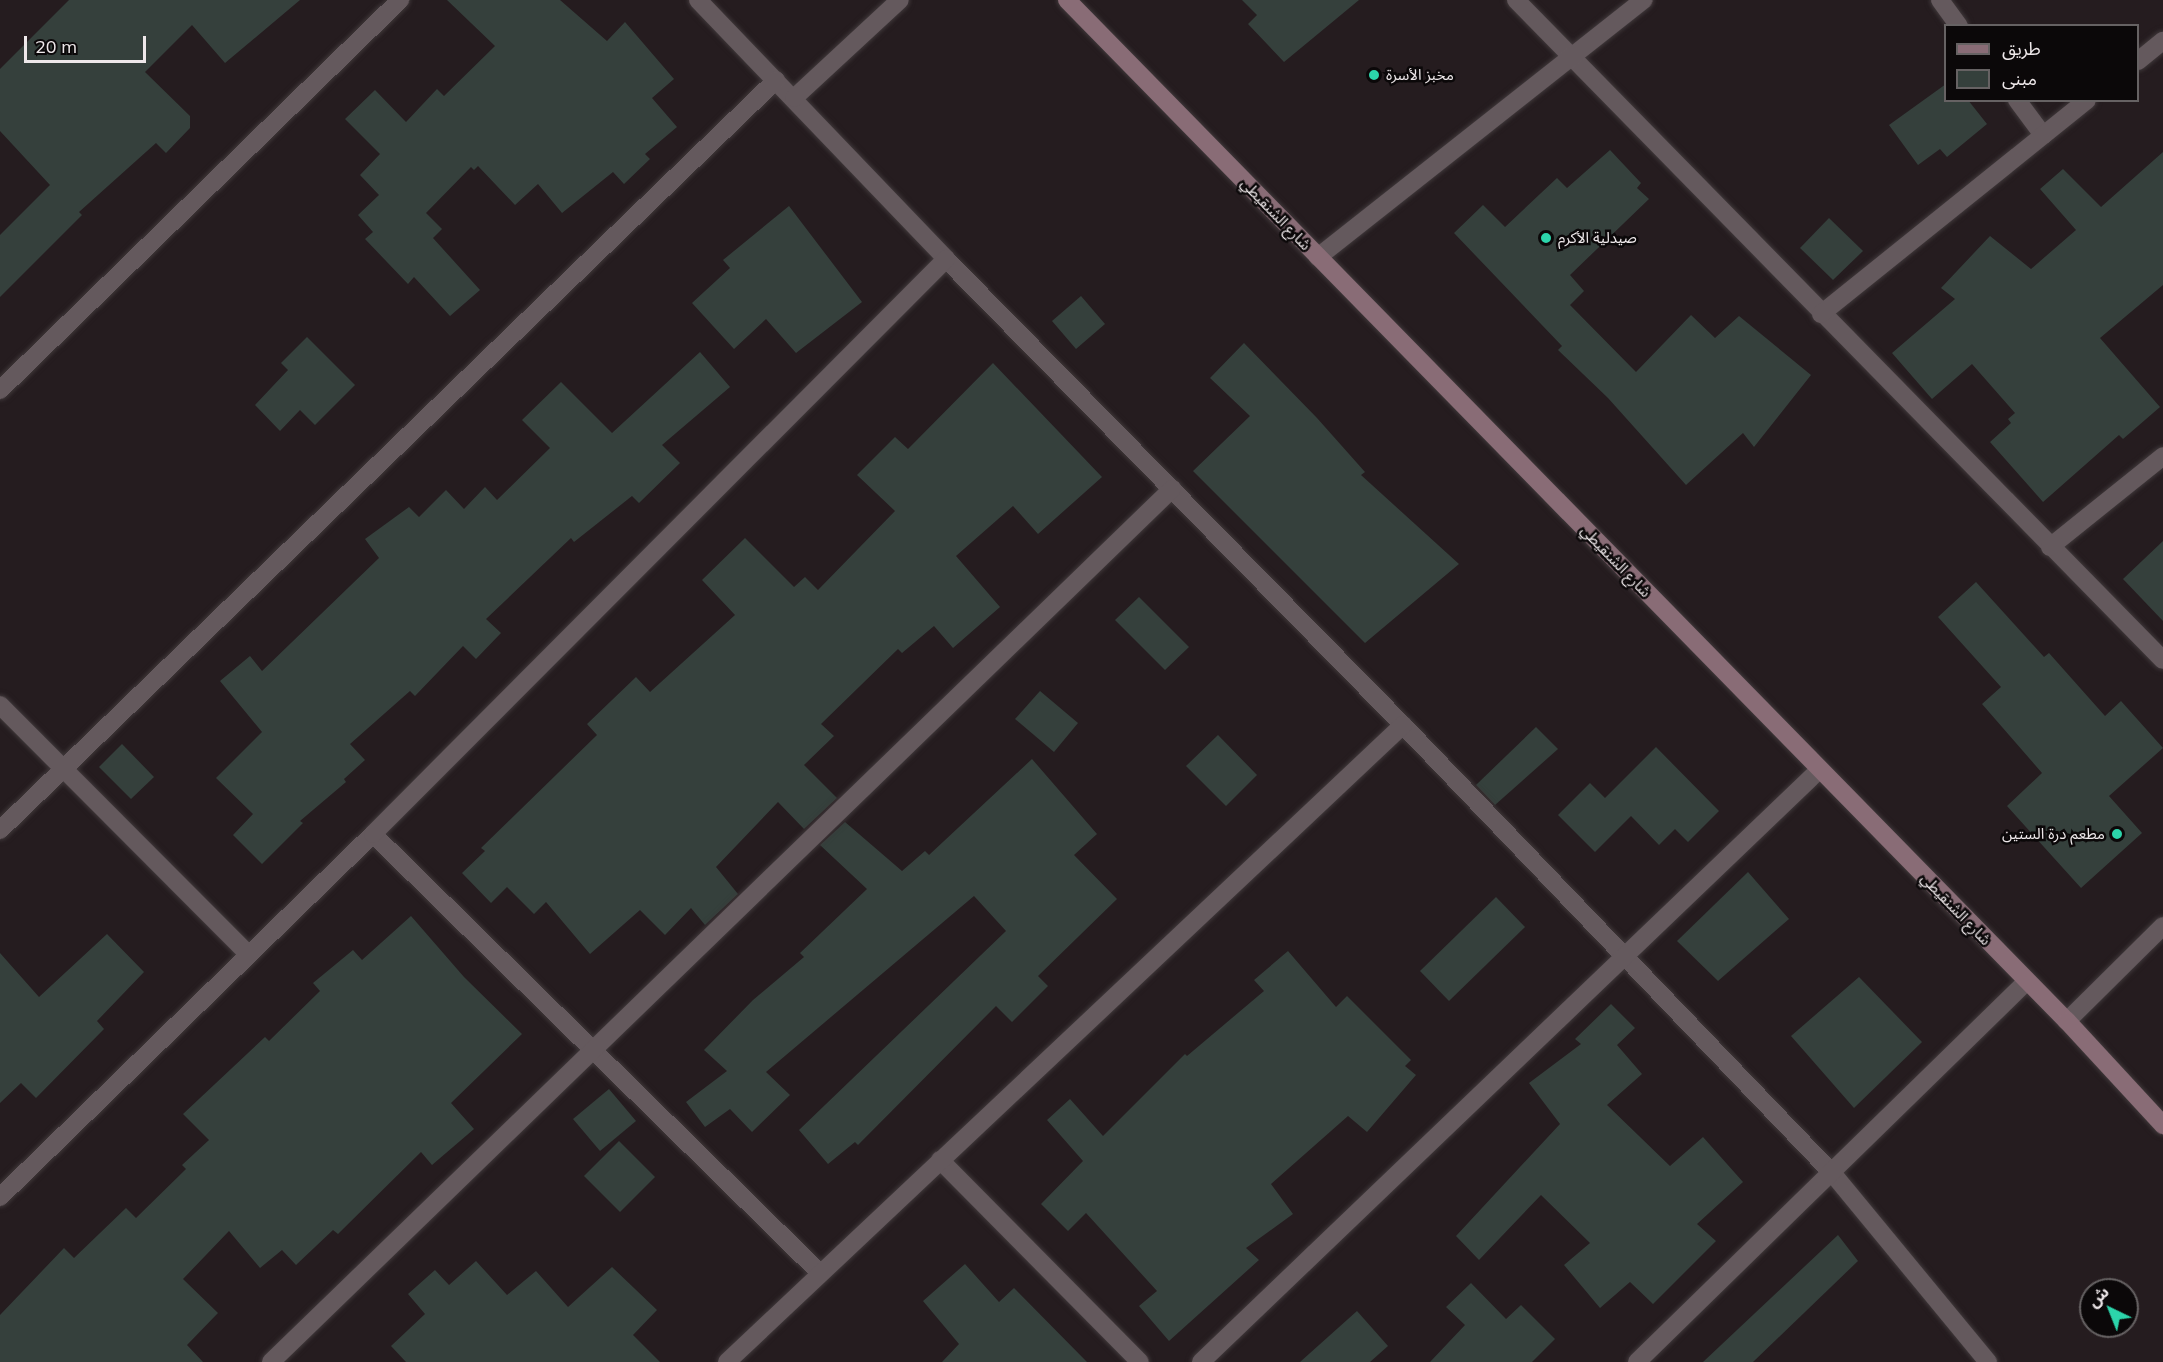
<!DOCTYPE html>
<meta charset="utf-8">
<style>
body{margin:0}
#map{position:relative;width:2163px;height:1362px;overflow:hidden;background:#251c1f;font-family:Mulish,"Noto Sans Arabic",sans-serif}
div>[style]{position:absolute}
.building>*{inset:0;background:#35403c}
.roads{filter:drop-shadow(0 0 2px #3f383a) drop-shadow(0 0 2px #3f383a)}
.street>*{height:18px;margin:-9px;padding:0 9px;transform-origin:9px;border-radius:9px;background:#64595d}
.secondary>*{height:18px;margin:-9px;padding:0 9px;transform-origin:9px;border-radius:9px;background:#896c76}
.dots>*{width:16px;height:16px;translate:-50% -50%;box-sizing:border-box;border:3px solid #0b0809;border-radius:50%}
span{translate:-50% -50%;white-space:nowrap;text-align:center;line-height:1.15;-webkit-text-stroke:5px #0b0809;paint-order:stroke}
.poi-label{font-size:15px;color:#eee8ea}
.left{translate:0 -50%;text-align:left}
.right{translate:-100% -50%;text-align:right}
.street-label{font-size:15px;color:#eee8ea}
.legend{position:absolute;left:1944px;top:24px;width:195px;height:78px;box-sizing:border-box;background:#0b0809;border:2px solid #666263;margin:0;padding:8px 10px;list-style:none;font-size:18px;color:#eee8ea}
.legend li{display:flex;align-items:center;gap:12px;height:30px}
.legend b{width:30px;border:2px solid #666263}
.north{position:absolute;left:2079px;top:1278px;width:60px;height:60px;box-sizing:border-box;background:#0b0809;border:2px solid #666263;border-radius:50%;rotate:317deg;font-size:16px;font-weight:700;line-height:24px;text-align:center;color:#eee8ea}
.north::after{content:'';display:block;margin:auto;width:21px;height:27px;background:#2cd5ab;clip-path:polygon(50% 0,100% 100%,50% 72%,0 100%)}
.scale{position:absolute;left:24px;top:36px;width:122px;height:27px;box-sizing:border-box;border:3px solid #eee8ea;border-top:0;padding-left:8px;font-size:18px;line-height:21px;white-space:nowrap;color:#eee8ea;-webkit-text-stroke:4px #0b0809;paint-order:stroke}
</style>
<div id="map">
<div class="building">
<i style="clip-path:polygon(69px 0,300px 0,225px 63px,192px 25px,145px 72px,190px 116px,190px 128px,166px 153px,156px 143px,79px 212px,82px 215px,0 297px,0 235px,50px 185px,0 131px,0 69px)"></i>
<i style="clip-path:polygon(447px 0,560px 0,607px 41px,625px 22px,674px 79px,652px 98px,677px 127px,645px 154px,650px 159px,624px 184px,613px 172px,562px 213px,538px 184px,515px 205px,478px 166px,474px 170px,471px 167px,426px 213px,442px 229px,433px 238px,480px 290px,450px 316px,414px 277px,408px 284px,365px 239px,373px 232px,358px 215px,379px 195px,360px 175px,380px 154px,345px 119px,375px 90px,406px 122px,437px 89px,444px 96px,495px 46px)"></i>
<i style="clip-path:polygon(1242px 0,1359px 0,1284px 62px,1248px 24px,1257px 15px)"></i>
<i style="clip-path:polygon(1946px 84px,1946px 100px,1968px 100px,1987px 124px,1947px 157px,1940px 149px,1918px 165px,1889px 125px)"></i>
<i style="clip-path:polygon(1610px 150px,1641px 183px,1637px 188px,1649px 199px,1570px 275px,1584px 291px,1570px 305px,1636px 372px,1691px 315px,1715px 338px,1739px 316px,1811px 375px,1754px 447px,1743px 433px,1686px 485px,1608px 398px,1558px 350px,1562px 346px,1454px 233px,1483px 205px,1505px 227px,1557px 178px,1567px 188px)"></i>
<i style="clip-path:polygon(2163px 152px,2163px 285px,2100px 338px,2160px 407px,2123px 439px,2119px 435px,2043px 502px,1990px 442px,2011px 423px,2008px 419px,2015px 413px,1972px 364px,1932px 399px,1892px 353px,1955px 299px,1941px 288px,1990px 236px,2031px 269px,2076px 230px,2040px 189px,2063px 169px,2101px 207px)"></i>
<i style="clip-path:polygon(789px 206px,862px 302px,796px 353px,766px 319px,734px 349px,692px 303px,730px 268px,723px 260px)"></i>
<i style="clip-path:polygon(1829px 218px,1863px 251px,1833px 280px,1800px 248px)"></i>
<i style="clip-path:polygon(1081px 296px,1105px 324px,1076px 349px,1052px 321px)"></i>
<i style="clip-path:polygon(307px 337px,355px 385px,315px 425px,300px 410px,280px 431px,255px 405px,288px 370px,281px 363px)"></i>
<i style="clip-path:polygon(1244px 343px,1317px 418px,1365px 472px,1361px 475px,1459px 564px,1365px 643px,1193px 471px,1250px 416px,1210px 378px)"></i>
<i style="clip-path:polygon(700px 352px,730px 387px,662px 445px,680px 463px,639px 503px,632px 496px,574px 542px,571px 538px,486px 619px,501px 633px,476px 659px,463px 646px,415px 696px,410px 691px,350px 744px,365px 760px,344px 779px,346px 782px,300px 821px,303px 823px,262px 864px,233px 835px,253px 814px,216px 778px,262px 732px,220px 681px,250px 656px,262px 671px,379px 558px,365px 539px,409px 507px,419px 517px,446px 490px,464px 509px,485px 487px,497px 500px,550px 448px,522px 420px,561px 382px,612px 433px)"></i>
<i style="clip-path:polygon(993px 363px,1102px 477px,1038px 534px,1013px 506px,956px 556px,1000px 607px,953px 648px,934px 626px,902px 653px,898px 649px,821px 724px,834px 736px,804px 765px,837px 798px,804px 829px,778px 802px,716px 867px,738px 894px,705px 925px,691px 908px,665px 935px,640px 910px,590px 954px,546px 902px,534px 914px,507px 887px,491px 903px,462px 873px,485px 851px,481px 848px,597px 735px,587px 724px,636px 677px,650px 692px,735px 615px,702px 580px,745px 538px,794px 587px,805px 577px,818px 590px,895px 511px,857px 475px,895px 437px,908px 449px)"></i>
<i style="clip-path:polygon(2163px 541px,2163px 621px,2123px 579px)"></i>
<i style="clip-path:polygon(1976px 582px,2044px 657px,2049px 653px,2105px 716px,2121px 701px,2163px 748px,2109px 796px,2142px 833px,2081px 888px,2007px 806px,2042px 773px,1982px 704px,2001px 687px,1938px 617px)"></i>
<i style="clip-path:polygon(1139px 597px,1189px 647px,1165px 670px,1115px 620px)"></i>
<i style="clip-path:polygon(1040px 691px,1078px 723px,1054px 752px,1015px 719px)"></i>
<i style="clip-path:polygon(1536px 727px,1558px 749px,1495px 805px,1476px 785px)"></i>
<i style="clip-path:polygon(1218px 735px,1257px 775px,1226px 806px,1186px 766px)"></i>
<i style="clip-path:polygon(122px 744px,154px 777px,131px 799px,99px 767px)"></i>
<i style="clip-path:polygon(1656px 747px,1719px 811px,1688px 842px,1675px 829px,1659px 845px,1631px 816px,1595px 852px,1558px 815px,1590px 783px,1605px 798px)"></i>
<i style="clip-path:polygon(1032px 759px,1097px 834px,1074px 855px,1117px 899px,1038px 976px,1048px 986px,1012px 1022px,996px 1006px,858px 1145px,855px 1142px,828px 1164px,799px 1130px,1006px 931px,974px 896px,766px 1072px,790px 1095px,752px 1132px,730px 1109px,705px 1127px,686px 1102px,727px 1071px,704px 1050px,753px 1000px,804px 957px,800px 953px,867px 889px,820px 845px,845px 822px,902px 871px,925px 851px,929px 855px)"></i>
<i style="clip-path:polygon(1748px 872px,1789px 919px,1718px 981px,1677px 941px)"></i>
<i style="clip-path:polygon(1496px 897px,1525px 927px,1449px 1001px,1420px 971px)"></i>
<i style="clip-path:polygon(411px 916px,464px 977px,522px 1034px,451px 1103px,474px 1129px,432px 1165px,421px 1152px,338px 1234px,333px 1230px,296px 1265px,282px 1250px,260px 1268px,229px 1231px,183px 1279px,218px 1313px,187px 1345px,203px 1362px,0 1362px,0 1315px,64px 1248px,74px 1258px,126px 1208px,136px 1218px,186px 1169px,182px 1165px,209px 1140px,183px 1114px,265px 1037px,269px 1041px,320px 991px,313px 983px,353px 950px,362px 960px)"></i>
<i style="clip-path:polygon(107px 934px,144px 972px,97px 1021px,104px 1029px,36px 1098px,21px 1083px,0 1103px,0 953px,39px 997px)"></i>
<i style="clip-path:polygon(1288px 951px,1336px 1007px,1347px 996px,1411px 1060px,1405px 1066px,1416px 1075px,1367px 1132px,1348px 1116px,1271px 1184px,1293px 1214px,1246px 1248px,1259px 1260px,1169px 1341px,1139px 1306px,1157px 1291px,1086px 1213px,1068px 1231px,1041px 1204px,1083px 1161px,1047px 1120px,1070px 1099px,1103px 1136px,1185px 1054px,1187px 1056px,1264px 991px,1254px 980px)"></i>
<i style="clip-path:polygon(1859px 977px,1922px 1042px,1854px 1108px,1791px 1036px)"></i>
<i style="clip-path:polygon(1611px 1004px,1635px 1028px,1617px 1045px,1642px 1074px,1607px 1105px,1670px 1166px,1703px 1137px,1743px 1182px,1697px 1224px,1716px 1241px,1653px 1304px,1630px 1282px,1600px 1308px,1564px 1265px,1590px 1243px,1541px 1195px,1479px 1260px,1456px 1236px,1560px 1124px,1529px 1083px,1581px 1044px,1575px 1039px)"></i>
<i style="clip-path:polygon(609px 1089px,636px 1121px,600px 1151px,573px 1119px)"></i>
<i style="clip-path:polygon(619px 1141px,655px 1177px,620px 1212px,584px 1176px)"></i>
<i style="clip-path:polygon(1838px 1235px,1858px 1261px,1753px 1362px,1703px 1362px)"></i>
<i style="clip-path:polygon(476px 1261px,507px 1295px,536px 1271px,568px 1307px,612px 1267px,657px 1310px,633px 1335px,660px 1362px,406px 1362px,391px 1346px,425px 1314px,408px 1294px,435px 1270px,449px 1285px)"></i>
<i style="clip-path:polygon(965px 1264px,999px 1302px,1014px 1288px,1087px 1362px,942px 1362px,959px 1344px,923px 1301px)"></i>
<i style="clip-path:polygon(1471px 1283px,1506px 1319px,1521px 1305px,1555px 1339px,1532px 1362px,1430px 1362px,1465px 1325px,1446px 1307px)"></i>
<i style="clip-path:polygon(1357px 1311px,1388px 1346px,1370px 1362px,1300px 1362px)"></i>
</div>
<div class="roads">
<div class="street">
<i style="left:698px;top:0;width:359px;rotate:46.2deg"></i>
<i style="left:946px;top:259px;width:653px;rotate:45.56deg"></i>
<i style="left:1403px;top:725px;width:622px;rotate:46.24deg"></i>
<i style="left:1833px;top:1174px;width:244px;rotate:50.5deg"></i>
<i style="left:1516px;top:0;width:924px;rotate:45.57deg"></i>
<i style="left:1940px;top:0;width:32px;rotate:54deg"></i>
<i style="left:2138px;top:61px;width:32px;rotate:-39deg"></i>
<i style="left:794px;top:98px;width:144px;rotate:-42.8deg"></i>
<i style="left:2017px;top:100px;width:44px;rotate:53.4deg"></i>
<i style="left:1318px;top:257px;width:415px;rotate:-38.3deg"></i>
<i style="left:1821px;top:314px;width:341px;rotate:-38.8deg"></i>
<i style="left:0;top:390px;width:559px;rotate:-44.27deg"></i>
<i style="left:2050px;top:547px;width:145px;rotate:-38.8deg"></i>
<i style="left:0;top:705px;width:351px;rotate:45.1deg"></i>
<i style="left:0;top:830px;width:1079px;rotate:-44.02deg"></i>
<i style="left:373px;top:834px;width:627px;rotate:44.48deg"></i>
<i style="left:2067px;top:1021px;width:135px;rotate:-44.7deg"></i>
<i style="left:940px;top:1160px;width:284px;rotate:45.3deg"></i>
<i style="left:0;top:1197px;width:520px;rotate:-44.22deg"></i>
<i style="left:373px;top:834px;width:812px;rotate:-45.1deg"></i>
<i style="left:271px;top:1362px;width:1255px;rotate:-44.1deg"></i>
<i style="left:727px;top:1362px;width:929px;rotate:-43.3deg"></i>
<i style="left:1201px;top:1362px;width:857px;rotate:-43.77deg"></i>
<i style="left:1637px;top:1362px;width:545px;rotate:-44.33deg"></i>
</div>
<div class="secondary">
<i style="left:1067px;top:0;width:1429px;rotate:45.6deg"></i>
<i style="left:2067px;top:1021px;width:142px;rotate:47.3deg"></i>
</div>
</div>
<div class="dots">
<i style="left:1374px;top:75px;background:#2cd5ab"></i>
<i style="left:1546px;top:238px;background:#2cd5ab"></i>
<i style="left:2117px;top:834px;background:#2cd5ab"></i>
</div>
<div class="poi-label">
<span class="left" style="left:1386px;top:75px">مخبز الأسرة</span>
<span class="left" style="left:1558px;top:238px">صيدلية الأكرم</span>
<span class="right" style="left:2105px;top:834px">مطعم درة الستين</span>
</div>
<div class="street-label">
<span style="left:1276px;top:214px;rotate:46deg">شارع الشنقيطي</span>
<span style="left:1616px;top:561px;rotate:46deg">شارع الشنقيطي</span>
<span style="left:1956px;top:909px;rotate:46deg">شارع الشنقيطي</span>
</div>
<ul class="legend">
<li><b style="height:8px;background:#896c76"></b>طريق</li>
<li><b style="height:16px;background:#35403c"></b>مبنى</li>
</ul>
<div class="north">ش</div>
<div class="scale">20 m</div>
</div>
